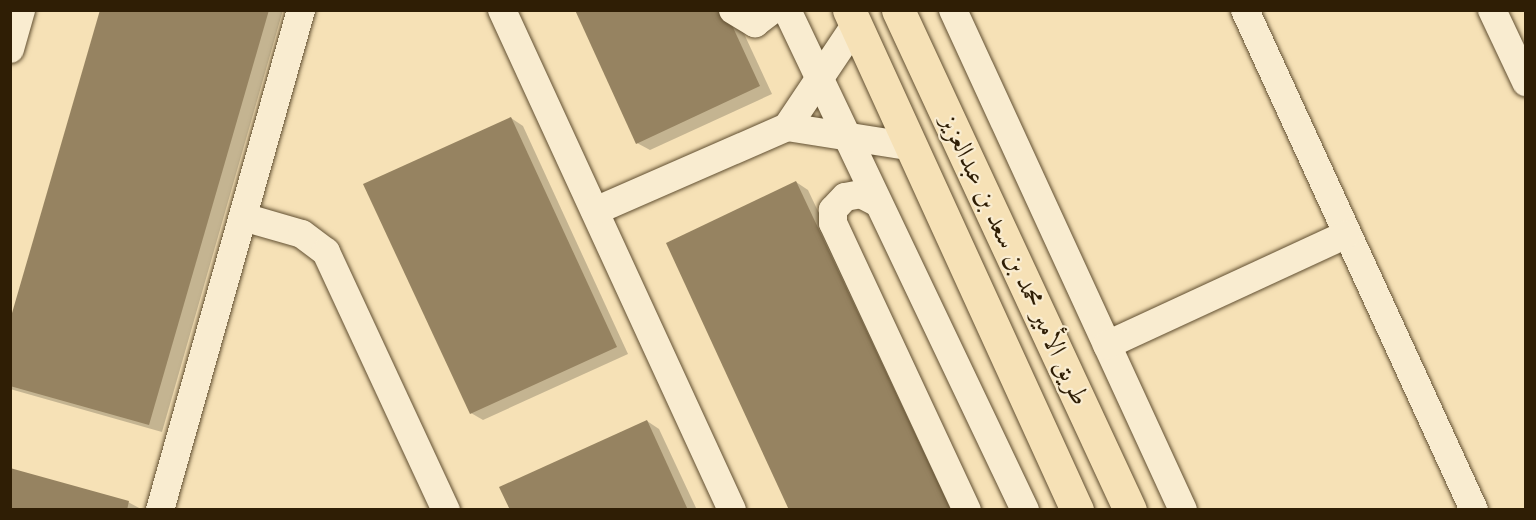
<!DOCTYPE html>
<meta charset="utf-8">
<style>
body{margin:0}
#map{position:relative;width:1536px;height:520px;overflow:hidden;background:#f6e1b6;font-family:Cardo,Amiri,serif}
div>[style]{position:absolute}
.shadow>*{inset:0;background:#0003}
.building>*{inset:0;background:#968361}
.roads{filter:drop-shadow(0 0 2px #614f31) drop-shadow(0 0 2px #614f31)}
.minor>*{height:28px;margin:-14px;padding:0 14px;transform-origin:14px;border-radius:14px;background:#f9ecd0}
.major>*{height:33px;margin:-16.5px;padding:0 16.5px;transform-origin:16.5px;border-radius:16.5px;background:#f6e1b6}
span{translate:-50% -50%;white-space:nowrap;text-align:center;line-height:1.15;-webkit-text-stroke:4.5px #f9ecd0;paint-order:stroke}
.street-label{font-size:26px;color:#2f1e05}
.frame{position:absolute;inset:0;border:12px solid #2f1e05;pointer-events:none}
</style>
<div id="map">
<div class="shadow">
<i style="clip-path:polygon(101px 10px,283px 10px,162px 432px,10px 389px,10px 326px)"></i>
<i style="clip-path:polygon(733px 10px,772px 94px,650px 150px,637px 143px)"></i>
<i style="clip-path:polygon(511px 118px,523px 126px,628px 354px,483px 420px,471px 413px)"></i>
<i style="clip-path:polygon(796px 182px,808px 190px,959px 510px,791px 510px)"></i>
<i style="clip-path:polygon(647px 421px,659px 429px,697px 510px,511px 510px)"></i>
<i style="clip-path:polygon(128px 502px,141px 509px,10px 510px)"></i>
</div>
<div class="building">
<i style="clip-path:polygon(100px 10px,269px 10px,149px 425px,10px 386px,10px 320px)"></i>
<i style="clip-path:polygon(575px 10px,725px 10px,760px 86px,636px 144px)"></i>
<i style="clip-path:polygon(511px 117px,617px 347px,470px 414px,363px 184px)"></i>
<i style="clip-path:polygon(796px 181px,951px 510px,789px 510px,666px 243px)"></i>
<i style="clip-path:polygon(647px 420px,688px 510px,510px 510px,499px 487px)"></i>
<i style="clip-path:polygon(10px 468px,129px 501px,127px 510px,10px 510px)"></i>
</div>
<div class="roads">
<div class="minor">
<i style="left:502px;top:10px;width:550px;rotate:65.3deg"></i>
<i style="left:733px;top:10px;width:26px;rotate:31deg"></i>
<i style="left:755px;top:23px;width:21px;rotate:-37deg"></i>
<i style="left:787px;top:10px;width:554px;rotate:64.55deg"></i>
<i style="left:953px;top:10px;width:550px;rotate:65.3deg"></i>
<i style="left:1245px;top:10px;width:550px;rotate:65.39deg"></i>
<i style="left:1492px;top:10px;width:80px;rotate:64.7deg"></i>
<i style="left:10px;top:49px;width:41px;rotate:-74.2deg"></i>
<i style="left:787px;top:127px;width:128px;rotate:9deg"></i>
<i style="left:876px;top:202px;width:17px;rotate:-152deg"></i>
<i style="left:861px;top:194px;width:16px;rotate:169deg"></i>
<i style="left:845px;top:197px;width:18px;rotate:133deg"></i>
<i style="left:833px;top:210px;width:13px;rotate:90deg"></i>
<i style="left:833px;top:223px;width:317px;rotate:65deg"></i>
<i style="left:595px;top:211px;width:210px;rotate:-23.6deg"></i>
<i style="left:787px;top:127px;width:124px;rotate:-56.2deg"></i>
<i style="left:243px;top:217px;width:61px;rotate:16.1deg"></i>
<i style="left:302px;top:234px;width:30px;rotate:37deg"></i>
<i style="left:326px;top:252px;width:285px;rotate:65.1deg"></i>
<i style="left:1107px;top:345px;width:264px;rotate:-24.8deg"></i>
<i style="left:160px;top:510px;width:520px;rotate:-74.25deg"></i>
</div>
<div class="major">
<i style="left:849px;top:10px;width:550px;rotate:65.49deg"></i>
<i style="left:898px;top:10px;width:551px;rotate:65.11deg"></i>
</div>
</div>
<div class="street-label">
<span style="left:1015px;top:260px;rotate:65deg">طريق الأمير محمد بن سعد بن عبدالعزيز</span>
</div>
<div class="frame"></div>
</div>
